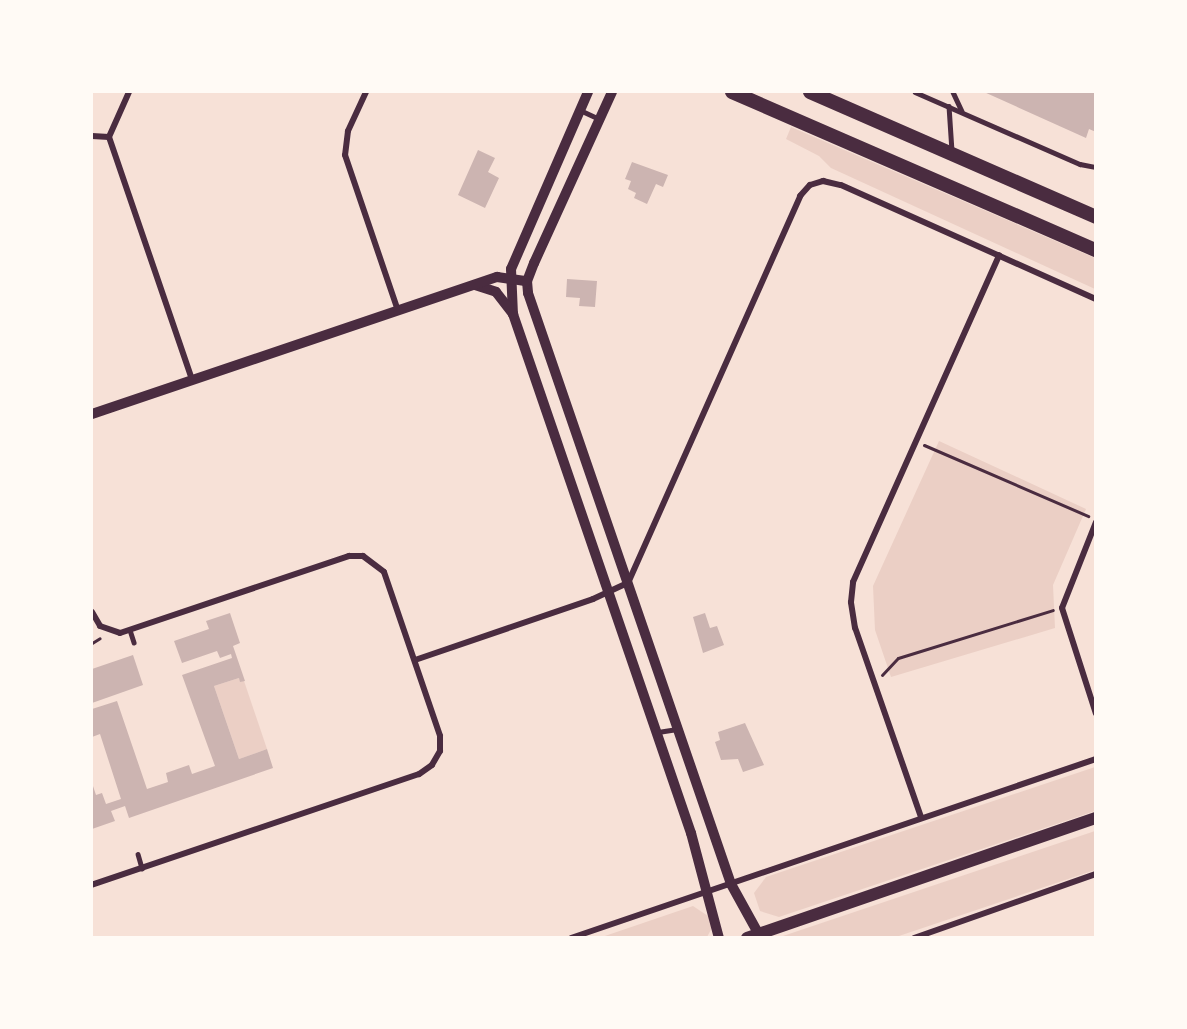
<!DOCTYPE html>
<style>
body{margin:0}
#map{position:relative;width:1187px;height:1029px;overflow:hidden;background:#f7e1d7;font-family:"Fira Sans Condensed",sans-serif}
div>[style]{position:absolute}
.green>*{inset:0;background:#ebcfc5}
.building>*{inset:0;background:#ccb4b1}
.path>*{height:3px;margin:-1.5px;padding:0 1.5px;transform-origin:1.5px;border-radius:1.5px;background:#4a2c40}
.service>*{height:4.5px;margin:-2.25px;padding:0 2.25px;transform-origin:2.25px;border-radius:2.25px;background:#4a2c40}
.minor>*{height:6px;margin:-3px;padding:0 3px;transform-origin:3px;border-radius:3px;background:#4a2c40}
.tertiary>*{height:10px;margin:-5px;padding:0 5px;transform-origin:5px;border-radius:5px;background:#4a2c40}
.secondary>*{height:12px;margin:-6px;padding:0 6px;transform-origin:6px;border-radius:6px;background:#4a2c40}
.primary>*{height:14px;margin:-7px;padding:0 7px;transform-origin:7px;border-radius:7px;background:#4a2c40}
span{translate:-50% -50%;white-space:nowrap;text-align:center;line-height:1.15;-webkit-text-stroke:4.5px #fffaf5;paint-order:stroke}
.frame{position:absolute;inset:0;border:93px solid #fffaf5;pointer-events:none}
</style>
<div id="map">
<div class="green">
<i style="clip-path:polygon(791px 127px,1095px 258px,1095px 289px,831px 168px,819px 156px,786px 139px)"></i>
<i style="clip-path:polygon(939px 441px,1086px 509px,1053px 585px,1055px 628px,891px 677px,875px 630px,873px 586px)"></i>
<i style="clip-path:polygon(239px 678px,244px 681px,267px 749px,239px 759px,214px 686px)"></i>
<i style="clip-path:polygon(1095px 767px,1095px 811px,779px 917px,760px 911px,754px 893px,766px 877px)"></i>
<i style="clip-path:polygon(1095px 831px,1095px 870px,896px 937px,780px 937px)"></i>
<i style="clip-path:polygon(693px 906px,708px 916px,713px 926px,707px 937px,599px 938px)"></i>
</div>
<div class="building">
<i style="clip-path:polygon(984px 92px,1096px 92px,1096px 132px,1089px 129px,1086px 138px)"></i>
<i style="clip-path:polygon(478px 150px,495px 158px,488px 172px,499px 178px,485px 208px,458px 195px)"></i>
<i style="clip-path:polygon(632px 162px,668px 175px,663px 187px,656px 184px,647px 204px,634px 198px,636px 193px,628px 189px,631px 181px,625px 179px)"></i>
<i style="clip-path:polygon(567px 279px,597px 281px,595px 307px,579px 306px,580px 298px,566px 297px)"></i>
<i style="clip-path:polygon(230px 613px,240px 643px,233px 646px,245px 681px,240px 682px,239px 678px,214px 686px,239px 759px,267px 749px,273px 768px,129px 818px,125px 806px,111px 811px,115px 821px,92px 829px,92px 783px,96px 795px,102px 793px,106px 804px,121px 799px,100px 734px,92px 737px,92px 709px,117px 701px,147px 789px,168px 782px,166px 773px,189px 765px,192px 774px,215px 766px,182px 675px,232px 658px,231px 654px,220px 658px,217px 651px,182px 663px,174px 641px,209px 629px,206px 621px)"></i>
<i style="clip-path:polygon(705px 613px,710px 628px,717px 626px,724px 645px,703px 653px,693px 617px)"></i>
<i style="clip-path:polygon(133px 655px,143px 685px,92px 703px,92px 669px)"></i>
<i style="clip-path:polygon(745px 723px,764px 765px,743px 772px,738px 759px,721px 760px,715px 742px,720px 740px,718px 732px)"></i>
</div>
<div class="path">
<i style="left:924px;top:445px;width:179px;rotate:23.4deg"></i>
<i style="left:92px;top:643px;width:9px;rotate:-32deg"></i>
<i style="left:882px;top:675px;width:23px;rotate:-47deg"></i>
<i style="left:898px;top:658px;width:162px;rotate:-17.2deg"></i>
</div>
<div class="service">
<i style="left:915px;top:92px;width:180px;rotate:23.6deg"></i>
<i style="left:1080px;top:164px;width:16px;rotate:11deg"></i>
<i style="left:953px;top:92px;width:21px;rotate:65deg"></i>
<i style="left:949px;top:106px;width:45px;rotate:86.2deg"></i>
<i style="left:580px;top:110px;width:21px;rotate:25deg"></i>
<i style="left:130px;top:630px;width:13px;rotate:72deg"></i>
<i style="left:658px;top:732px;width:19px;rotate:-9deg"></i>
<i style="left:138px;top:854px;width:15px;rotate:74deg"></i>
</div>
<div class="minor">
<i style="left:129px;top:92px;width:49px;rotate:114deg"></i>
<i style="left:109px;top:137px;width:256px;rotate:71.1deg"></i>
<i style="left:366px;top:92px;width:43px;rotate:114.8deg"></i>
<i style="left:348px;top:131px;width:24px;rotate:97deg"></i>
<i style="left:345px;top:155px;width:162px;rotate:71.2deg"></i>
<i style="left:92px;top:136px;width:17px;rotate:3deg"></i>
<i style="left:1096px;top:522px;width:92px;rotate:111.6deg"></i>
<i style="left:1062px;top:608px;width:111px;rotate:72.2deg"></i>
<i style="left:92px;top:612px;width:16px;rotate:60deg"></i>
<i style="left:100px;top:626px;width:21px;rotate:19deg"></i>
<i style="left:120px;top:633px;width:242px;rotate:-18.6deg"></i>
<i style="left:349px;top:556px;width:14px"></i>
<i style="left:363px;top:556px;width:26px;rotate:37deg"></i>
<i style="left:384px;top:572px;width:173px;rotate:71.1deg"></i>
<i style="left:440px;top:736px;width:15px;rotate:90deg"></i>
<i style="left:440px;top:751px;width:16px;rotate:120deg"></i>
<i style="left:432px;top:765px;width:16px;rotate:145deg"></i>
<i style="left:419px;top:774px;width:345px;rotate:161.3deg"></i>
<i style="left:415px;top:660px;width:188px;rotate:-18.9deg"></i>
<i style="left:593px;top:599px;width:38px;rotate:-25deg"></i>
<i style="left:628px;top:583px;width:424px;rotate:-66deg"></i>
<i style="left:800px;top:196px;width:15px;rotate:-48deg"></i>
<i style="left:810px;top:185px;width:14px;rotate:-17deg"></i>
<i style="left:823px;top:181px;width:18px;rotate:13deg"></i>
<i style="left:841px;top:185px;width:279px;rotate:24.1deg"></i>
<i style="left:921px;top:817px;width:200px;rotate:-109.2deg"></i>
<i style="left:855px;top:628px;width:26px;rotate:-99deg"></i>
<i style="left:851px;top:602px;width:20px;rotate:-84deg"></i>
<i style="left:853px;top:582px;width:358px;rotate:-65.9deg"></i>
<i style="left:571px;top:938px;width:555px;rotate:-18.83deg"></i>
<i style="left:914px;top:938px;width:193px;rotate:-19.4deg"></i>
</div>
<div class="tertiary">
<i style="left:588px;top:92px;width:193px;rotate:113.5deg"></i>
<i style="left:511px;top:269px;width:45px;rotate:87.5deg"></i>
<i style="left:513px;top:314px;width:549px;rotate:71.07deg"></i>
<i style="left:691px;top:833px;width:109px;rotate:75.1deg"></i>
<i style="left:612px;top:92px;width:188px;rotate:114.5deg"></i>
<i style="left:534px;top:263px;width:19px;rotate:111deg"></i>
<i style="left:527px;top:281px;width:12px;rotate:85deg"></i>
<i style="left:528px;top:293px;width:625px;rotate:71.04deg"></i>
<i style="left:731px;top:884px;width:56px;rotate:61.1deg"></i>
<i style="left:475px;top:285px;width:22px;rotate:18deg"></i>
<i style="left:496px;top:292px;width:28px;rotate:52deg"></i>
<i style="left:92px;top:414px;width:428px;rotate:-18.7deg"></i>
<i style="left:497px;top:277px;width:30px;rotate:8deg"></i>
</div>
<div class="secondary">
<i style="left:747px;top:938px;width:369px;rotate:-19deg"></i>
</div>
<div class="primary">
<i style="left:732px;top:92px;width:397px;rotate:23.5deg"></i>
<i style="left:810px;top:92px;width:312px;rotate:23.6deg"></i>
</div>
<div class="frame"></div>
</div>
